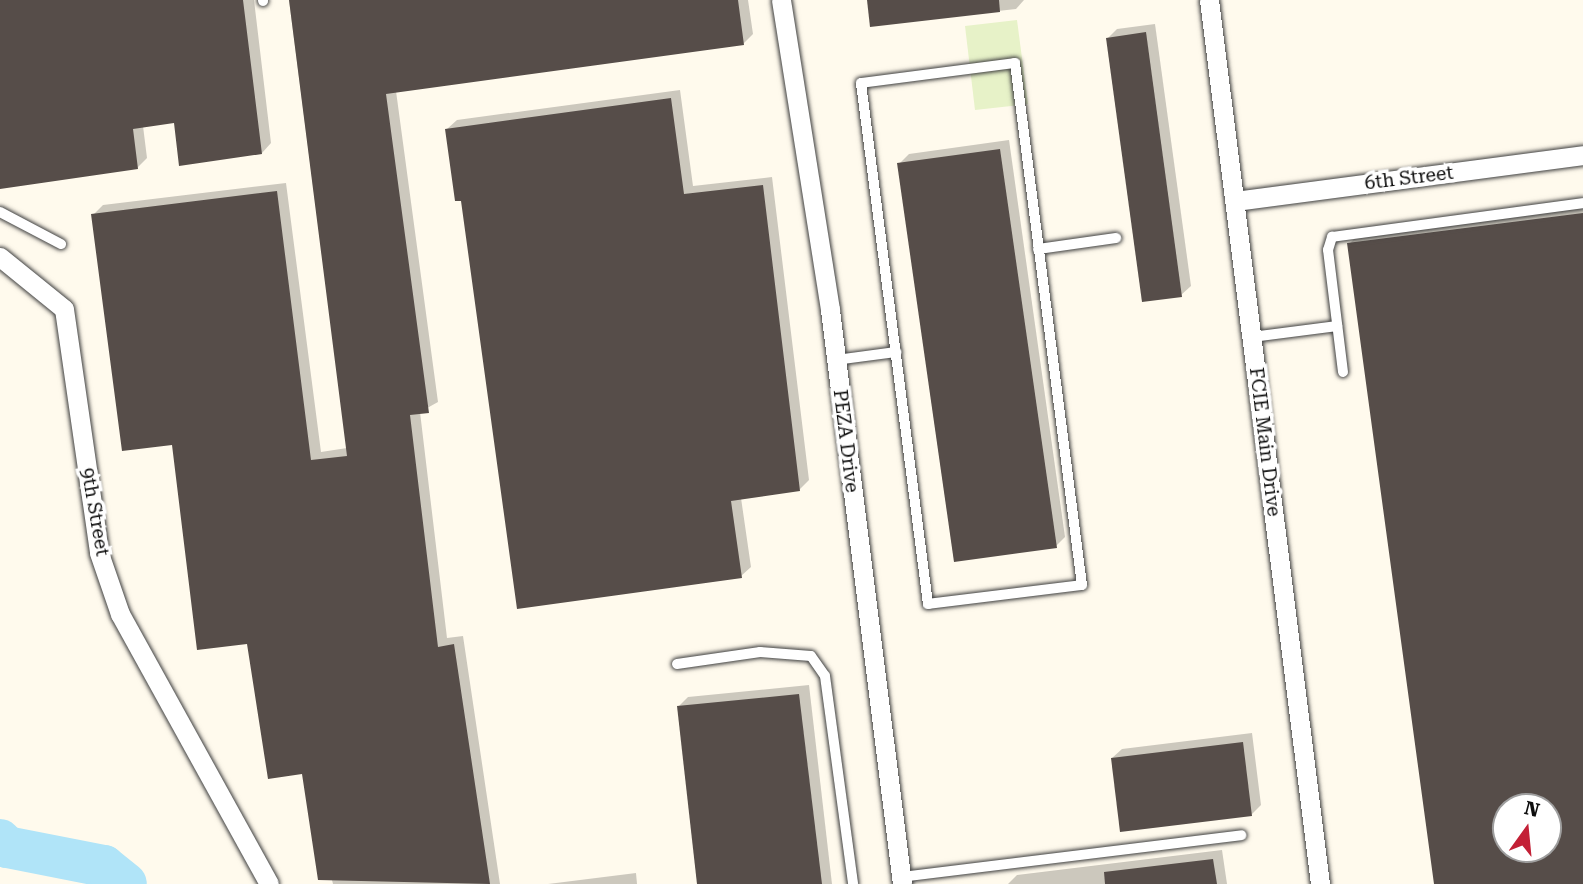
<!DOCTYPE html>
<style>
body{margin:0}
#map{position:relative;width:1583px;height:884px;overflow:hidden;background:#fffaed;font-family:"Roboto Serif",serif}
div>[style]{position:absolute}
.pitch>*{inset:0;background:#e7f2c8}
.shadow>*{inset:0;background:#0003}
.river>*{height:42px;margin:-21px;padding:0 21px;transform-origin:21px;border-radius:21px;background:#b0e4f8}
.building>*{inset:0;background:#564d49}
.roads{filter:drop-shadow(0 0 2px #404040) drop-shadow(0 0 2px #404040)}
.lane>*{height:10px;margin:-5px;padding:0 5px;transform-origin:5px;border-radius:5px;background:#fff}
.street>*{height:19px;margin:-9.5px;padding:0 9.5px;transform-origin:9.5px;border-radius:9.5px;background:#fff}
span{translate:-50% -50%;white-space:nowrap;text-align:center;line-height:1.15;-webkit-text-stroke:7px #fff;paint-order:stroke}
.street-label{font-size:19px;color:#0d0d0d}
.north{position:absolute;left:1492px;top:793px;width:70px;height:70px;box-sizing:border-box;background:#fff;border:2px solid #9e9e9e;border-radius:50%;rotate:15deg;font-size:19px;font-weight:700;line-height:28px;text-align:center;color:#0d0d0d}
.north::after{content:'';display:block;margin:auto;width:24px;height:32px;background:#c32036;clip-path:polygon(50% 0,100% 100%,50% 72%,0 100%)}
</style>
<div id="map">
<div class="pitch">
<i style="clip-path:polygon(1017px 20px,1028px 104px,975px 110px,965px 26px)"></i>
</div>
<div class="shadow">
<i style="clip-path:polygon(0 0,254px 0,271px 143px,262px 153px,175px 121px,143px 126px,147px 158px,137px 168px,0 187px)"></i>
<i style="clip-path:polygon(289px 0,748px 0,753px 34px,743px 44px,396px 91px,438px 402px,420px 412px,447px 638px,463px 636px,500px 884px,333px 884px,304px 772px,173px 443px,93px 215px,103px 205px,286px 183px,321px 452px,347px 448px)"></i>
<i style="clip-path:polygon(869px 0,1024px 0,1016px 9px,872px 25px)"></i>
<i style="clip-path:polygon(1155px 24px,1191px 286px,1181px 295px,1108px 38px,1117px 29px)"></i>
<i style="clip-path:polygon(680px 90px,693px 186px,772px 177px,809px 480px,799px 490px,741px 498px,751px 567px,741px 576px,462px 199px,447px 129px,457px 120px)"></i>
<i style="clip-path:polygon(1009px 140px,1065px 537px,1056px 546px,899px 164px,909px 154px)"></i>
<i style="clip-path:polygon(evenodd,1583px 205px,1583px 884px,1436px 884px,1349px 244px,1359px 234px,1583px 205px,1506px 807px,1548px 807px,1548px 849px,1506px 849px,1506px 807px)"></i>
<i style="clip-path:polygon(809px 685px,832px 884px,699px 884px,678px 707px,688px 697px)"></i>
<i style="clip-path:polygon(1252px 733px,1261px 805px,1251px 815px,1112px 758px,1122px 749px)"></i>
<i style="clip-path:polygon(1222px 850px,1227px 884px,1008px 884px,1017px 875px)"></i>
<i style="clip-path:polygon(636px 873px,637px 884px,548px 884px)"></i>
</div>
<div class="river">
<i style="left:0;top:840px;width:10px;rotate:45deg"></i>
<i style="left:7px;top:847px;width:99px;rotate:11.1deg"></i>
<i style="left:104px;top:866px;width:28px;rotate:39deg"></i>
</div>
<div class="building">
<i style="clip-path:polygon(0 0,243px 0,262px 154px,179px 166px,174px 123px,133px 129px,138px 169px,0 189px)"></i>
<i style="clip-path:polygon(289px 0,738px 0,744px 45px,386px 94px,429px 413px,410px 415px,438px 647px,454px 644px,490px 884px,318px 880px,302px 774px,268px 779px,247px 644px,197px 650px,172px 445px,122px 451px,91px 214px,277px 191px,311px 460px,347px 456px)"></i>
<i style="clip-path:polygon(867px 0,999px 0,1000px 12px,870px 27px)"></i>
<i style="clip-path:polygon(1146px 32px,1182px 297px,1142px 302px,1106px 38px)"></i>
<i style="clip-path:polygon(671px 98px,684px 194px,763px 185px,800px 491px,731px 501px,742px 578px,517px 609px,461px 201px,455px 201px,445px 129px)"></i>
<i style="clip-path:polygon(1000px 149px,1057px 548px,954px 562px,897px 163px)"></i>
<i style="clip-path:polygon(evenodd,1583px 213px,1583px 884px,1434px 884px,1347px 243px,1583px 213px,1506px 807px,1548px 807px,1548px 849px,1506px 849px,1506px 807px)"></i>
<i style="clip-path:polygon(799px 694px,822px 884px,697px 884px,677px 706px)"></i>
<i style="clip-path:polygon(1243px 742px,1252px 816px,1120px 832px,1111px 758px)"></i>
<i style="clip-path:polygon(1213px 859px,1217px 884px,1105px 884px,1104px 872px)"></i>
</div>
<div class="roads">
<div class="lane">
<i style="left:263px;top:0;width:1px;rotate:90deg"></i>
<i style="left:1015px;top:63px;width:526px;rotate:82.69deg"></i>
<i style="left:1082px;top:585px;width:155px;rotate:173deg"></i>
<i style="left:928px;top:604px;width:525px;rotate:-97.33deg"></i>
<i style="left:861px;top:83px;width:155px;rotate:-7.4deg"></i>
<i style="left:0;top:212px;width:69px;rotate:27.7deg"></i>
<i style="left:1038px;top:249px;width:79px;rotate:-8deg"></i>
<i style="left:1252px;top:337px;width:86px;rotate:-7.4deg"></i>
<i style="left:836px;top:360px;width:61px;rotate:-7.6deg"></i>
<i style="left:1343px;top:372px;width:123px;rotate:-97deg"></i>
<i style="left:1328px;top:250px;width:14px;rotate:-73deg"></i>
<i style="left:1332px;top:237px;width:253px;rotate:-7.7deg"></i>
<i style="left:677px;top:664px;width:84px;rotate:-8.2deg"></i>
<i style="left:760px;top:652px;width:51px;rotate:4.5deg"></i>
<i style="left:811px;top:656px;width:24px;rotate:55deg"></i>
<i style="left:825px;top:676px;width:210px;rotate:82.3deg"></i>
<i style="left:901px;top:877px;width:343px;rotate:-7deg"></i>
</div>
<div class="street">
<i style="left:781px;top:0;width:314px;rotate:81deg"></i>
<i style="left:830px;top:310px;width:578px;rotate:82.85deg"></i>
<i style="left:1209px;top:0;width:891px;rotate:82.84deg"></i>
<i style="left:1235px;top:201px;width:351px;rotate:-7.5deg"></i>
<i style="left:0;top:257px;width:82px;rotate:39.1deg"></i>
<i style="left:64px;top:309px;width:246px;rotate:81.8deg"></i>
<i style="left:99px;top:553px;width:65px;rotate:71deg"></i>
<i style="left:120px;top:614px;width:308px;rotate:61.1deg"></i>
</div>
</div>
<div class="street-label">
<span style="left:1409px;top:178px;rotate:-7deg">6th Street</span>
<span style="left:846px;top:441px;rotate:83deg">PEZA Drive</span>
<span style="left:1265px;top:442px;rotate:83deg">FCIE Main Drive</span>
<span style="left:95px;top:512px;rotate:80deg">9th Street</span>
</div>
<div class="north">N</div>
</div>
